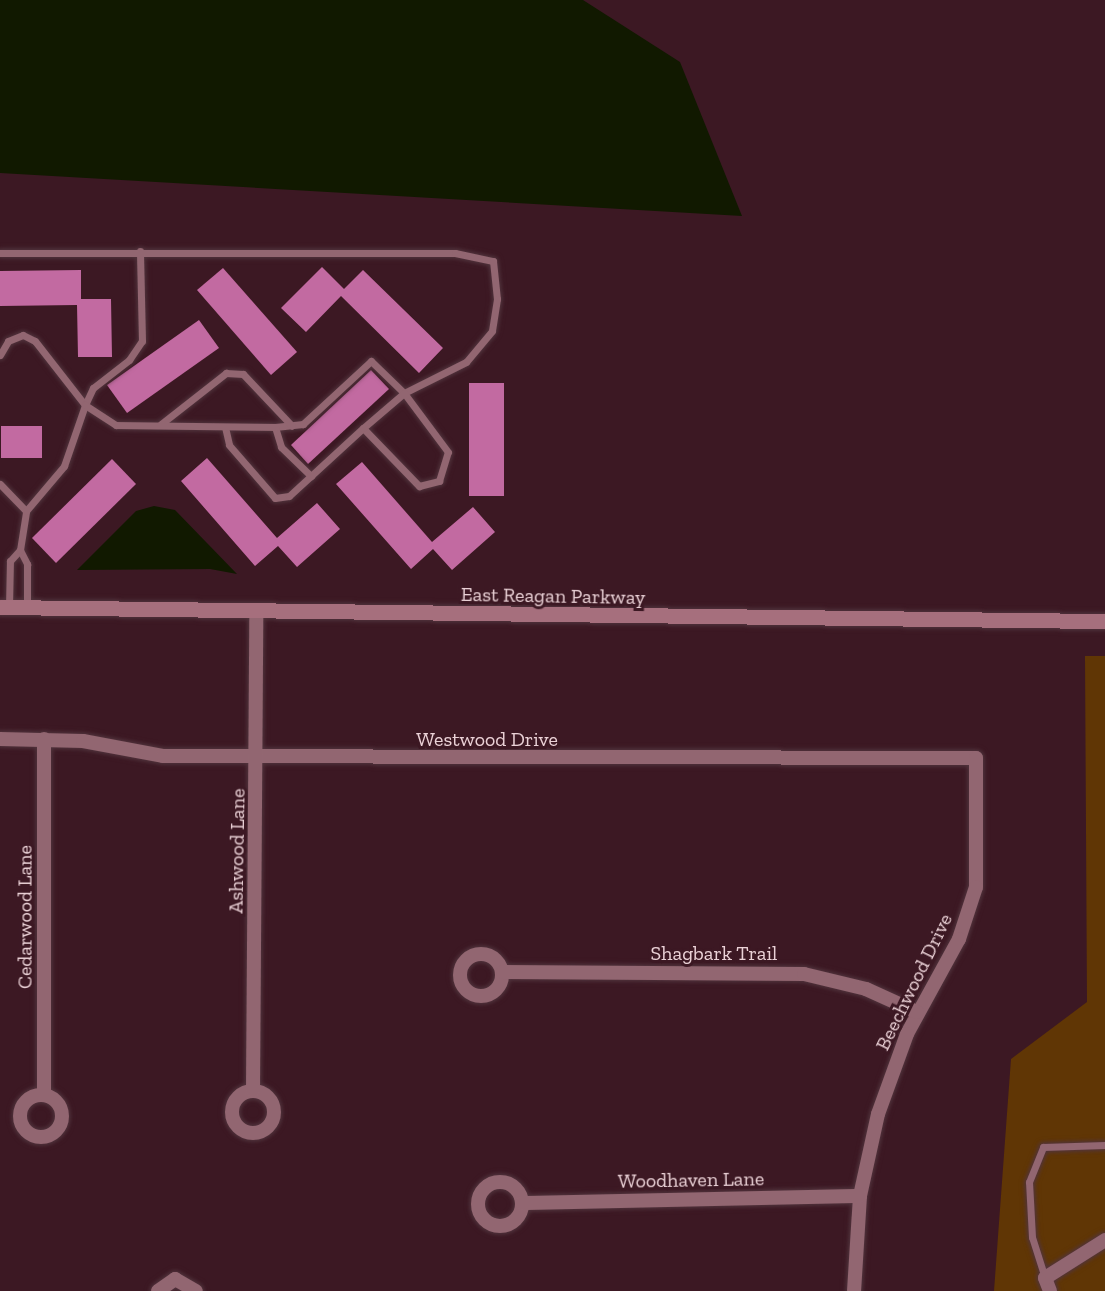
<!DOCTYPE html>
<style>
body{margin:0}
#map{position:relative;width:1105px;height:1291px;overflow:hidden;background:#3c1823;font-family:"Zilla Slab",serif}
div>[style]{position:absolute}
.green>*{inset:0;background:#603605}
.water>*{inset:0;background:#111900}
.building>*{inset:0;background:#c26aa1}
.roads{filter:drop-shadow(0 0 2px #51343d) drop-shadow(0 0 2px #51343d)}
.lane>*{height:7px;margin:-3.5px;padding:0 3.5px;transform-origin:3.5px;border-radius:3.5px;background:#926671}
.street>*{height:14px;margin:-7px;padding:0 7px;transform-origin:7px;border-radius:7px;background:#926671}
.street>.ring{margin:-7px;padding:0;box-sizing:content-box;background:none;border:14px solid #926671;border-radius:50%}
.secondary>*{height:15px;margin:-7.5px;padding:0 7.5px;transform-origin:7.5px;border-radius:7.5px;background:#a66f7d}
span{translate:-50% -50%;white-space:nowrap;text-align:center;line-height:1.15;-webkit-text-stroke:6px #3c1823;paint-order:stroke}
.street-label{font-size:20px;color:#ebd2d7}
</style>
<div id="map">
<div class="green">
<i style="clip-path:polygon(1085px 656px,1105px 656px,1105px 1291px,994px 1291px,1011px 1059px,1087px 1002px)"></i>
</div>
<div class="water">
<i style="clip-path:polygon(0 0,583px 0,680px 62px,742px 216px,0 173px)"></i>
<i style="clip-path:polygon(154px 506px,175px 510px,237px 574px,210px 569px,77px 570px,136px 511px)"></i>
</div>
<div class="building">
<i style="clip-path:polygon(322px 267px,344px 289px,363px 270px,443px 348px,419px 373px,341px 296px,306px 332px,281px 308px)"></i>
<i style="clip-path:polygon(223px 268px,297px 352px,271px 375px,197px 290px)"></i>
<i style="clip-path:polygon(81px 270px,81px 299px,111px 299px,112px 357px,78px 357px,77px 305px,0 306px,0 271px)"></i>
<i style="clip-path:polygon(199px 320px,219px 348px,127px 413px,107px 385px)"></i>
<i style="clip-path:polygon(371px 370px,389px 389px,308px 464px,291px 445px)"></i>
<i style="clip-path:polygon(469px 383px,504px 383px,504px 496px,469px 496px)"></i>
<i style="clip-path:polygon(1px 426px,42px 426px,42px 458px,1px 458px)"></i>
<i style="clip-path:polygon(207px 458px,277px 538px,317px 503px,340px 529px,297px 567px,278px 546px,255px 566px,181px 481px)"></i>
<i style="clip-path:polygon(112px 459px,136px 484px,56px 563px,32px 538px)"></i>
<i style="clip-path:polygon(362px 462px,432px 542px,473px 507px,495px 532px,452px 570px,433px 549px,411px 569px,336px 484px)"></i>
</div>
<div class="roads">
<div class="lane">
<i style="left:0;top:253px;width:455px"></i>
<i style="left:455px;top:253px;width:39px;rotate:12deg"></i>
<i style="left:493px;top:261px;width:38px;rotate:84deg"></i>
<i style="left:497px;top:299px;width:32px;rotate:99deg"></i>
<i style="left:492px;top:331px;width:40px;rotate:130deg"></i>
<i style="left:466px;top:362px;width:69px;rotate:153.4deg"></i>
<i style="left:404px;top:393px;width:46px;rotate:-135.9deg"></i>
<i style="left:371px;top:361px;width:93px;rotate:137.2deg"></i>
<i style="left:303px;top:424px;width:28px;rotate:174deg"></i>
<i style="left:275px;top:427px;width:21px;rotate:73deg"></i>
<i style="left:281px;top:447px;width:42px;rotate:44deg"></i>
<i style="left:0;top:355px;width:16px;rotate:-60deg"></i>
<i style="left:8px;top:341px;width:16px;rotate:-22deg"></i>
<i style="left:23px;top:335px;width:13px;rotate:27deg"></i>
<i style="left:35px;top:341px;width:81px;rotate:52deg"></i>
<i style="left:85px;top:405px;width:19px;rotate:-65deg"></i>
<i style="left:93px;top:388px;width:46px;rotate:-37.9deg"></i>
<i style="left:129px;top:360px;width:23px;rotate:-56deg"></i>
<i style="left:142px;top:341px;width:90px;rotate:-91.3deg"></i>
<i style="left:161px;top:424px;width:83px;rotate:-38.1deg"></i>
<i style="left:226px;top:373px;width:17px;rotate:3deg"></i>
<i style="left:243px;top:374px;width:71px;rotate:46.7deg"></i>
<i style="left:225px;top:427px;width:18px;rotate:77deg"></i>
<i style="left:229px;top:445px;width:70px;rotate:49deg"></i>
<i style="left:275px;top:498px;width:14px;rotate:-8deg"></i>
<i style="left:289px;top:496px;width:100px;rotate:-42.6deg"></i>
<i style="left:363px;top:428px;width:81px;rotate:46deg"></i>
<i style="left:419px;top:486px;width:21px;rotate:-14deg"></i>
<i style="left:439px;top:481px;width:30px;rotate:-73deg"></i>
<i style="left:448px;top:452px;width:74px;rotate:-126.7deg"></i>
<i style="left:404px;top:393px;width:54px;rotate:139.5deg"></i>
<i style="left:0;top:484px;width:37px;rotate:46deg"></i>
<i style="left:20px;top:550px;width:16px;rotate:63deg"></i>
<i style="left:27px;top:564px;width:43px;rotate:90deg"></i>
<i style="left:9px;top:607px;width:46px;rotate:-88.8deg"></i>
<i style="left:10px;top:561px;width:15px;rotate:-48deg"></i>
<i style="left:20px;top:550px;width:39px;rotate:-81deg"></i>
<i style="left:26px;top:511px;width:59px;rotate:-49.8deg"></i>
<i style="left:64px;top:466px;width:65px;rotate:-71deg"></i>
<i style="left:85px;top:405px;width:37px;rotate:33deg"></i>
<i style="left:116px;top:425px;width:159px;rotate:0.7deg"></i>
<i style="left:1045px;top:1278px;width:43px;rotate:-107.6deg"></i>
<i style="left:1032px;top:1237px;width:55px;rotate:-93.1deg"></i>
<i style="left:1029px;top:1182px;width:38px;rotate:-68deg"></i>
<i style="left:1043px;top:1147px;width:62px;rotate:-1.8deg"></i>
</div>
<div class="street">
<i style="left:0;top:739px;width:83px;rotate:1.4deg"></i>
<i style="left:83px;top:741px;width:81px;rotate:10.6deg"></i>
<i style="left:163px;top:756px;width:813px;rotate:0.14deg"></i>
<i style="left:976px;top:758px;width:129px;rotate:90deg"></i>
<i style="left:976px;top:887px;width:55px;rotate:108.1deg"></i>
<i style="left:959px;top:939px;width:108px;rotate:118.7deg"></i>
<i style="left:907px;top:1034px;width:85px;rotate:109.9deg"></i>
<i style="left:878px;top:1114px;width:84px;rotate:102.4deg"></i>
<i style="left:860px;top:1196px;width:95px;rotate:93.6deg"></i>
<i class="ring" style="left:460px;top:954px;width:28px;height:28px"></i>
<i style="left:503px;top:972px;width:301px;rotate:0.4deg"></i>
<i style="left:804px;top:974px;width:64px;rotate:13.6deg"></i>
<i style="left:866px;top:989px;width:56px;rotate:24.3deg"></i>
<i class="ring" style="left:232px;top:1091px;width:28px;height:28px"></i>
<i style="left:253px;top:1091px;width:479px;rotate:-89.6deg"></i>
<i class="ring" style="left:20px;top:1095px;width:28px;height:28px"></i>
<i style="left:44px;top:1095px;width:356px;rotate:-90deg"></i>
<i class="ring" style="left:478px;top:1182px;width:30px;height:30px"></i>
<i style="left:522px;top:1203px;width:338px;rotate:-1.2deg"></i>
<i style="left:158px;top:1291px;width:21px;rotate:-35deg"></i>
<i style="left:175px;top:1279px;width:24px;rotate:30deg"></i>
<i style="left:1050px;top:1291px;width:14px;rotate:-111deg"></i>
<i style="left:1045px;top:1278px;width:71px;rotate:-32.3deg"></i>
</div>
<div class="secondary">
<i style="left:0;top:607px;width:1105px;rotate:0.73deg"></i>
</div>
</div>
<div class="street-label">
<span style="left:553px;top:596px;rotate:1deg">East Reagan Parkway</span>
<span style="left:487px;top:739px">Westwood Drive</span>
<span style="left:237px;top:851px;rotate:-89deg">Ashwood Lane</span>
<span style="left:25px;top:917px;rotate:-90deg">Cedarwood Lane</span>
<span style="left:714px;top:953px">Shagbark Trail</span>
<span style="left:914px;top:982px;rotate:-64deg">Beechwood Drive</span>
<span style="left:691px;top:1180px;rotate:-1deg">Woodhaven Lane</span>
</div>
</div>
